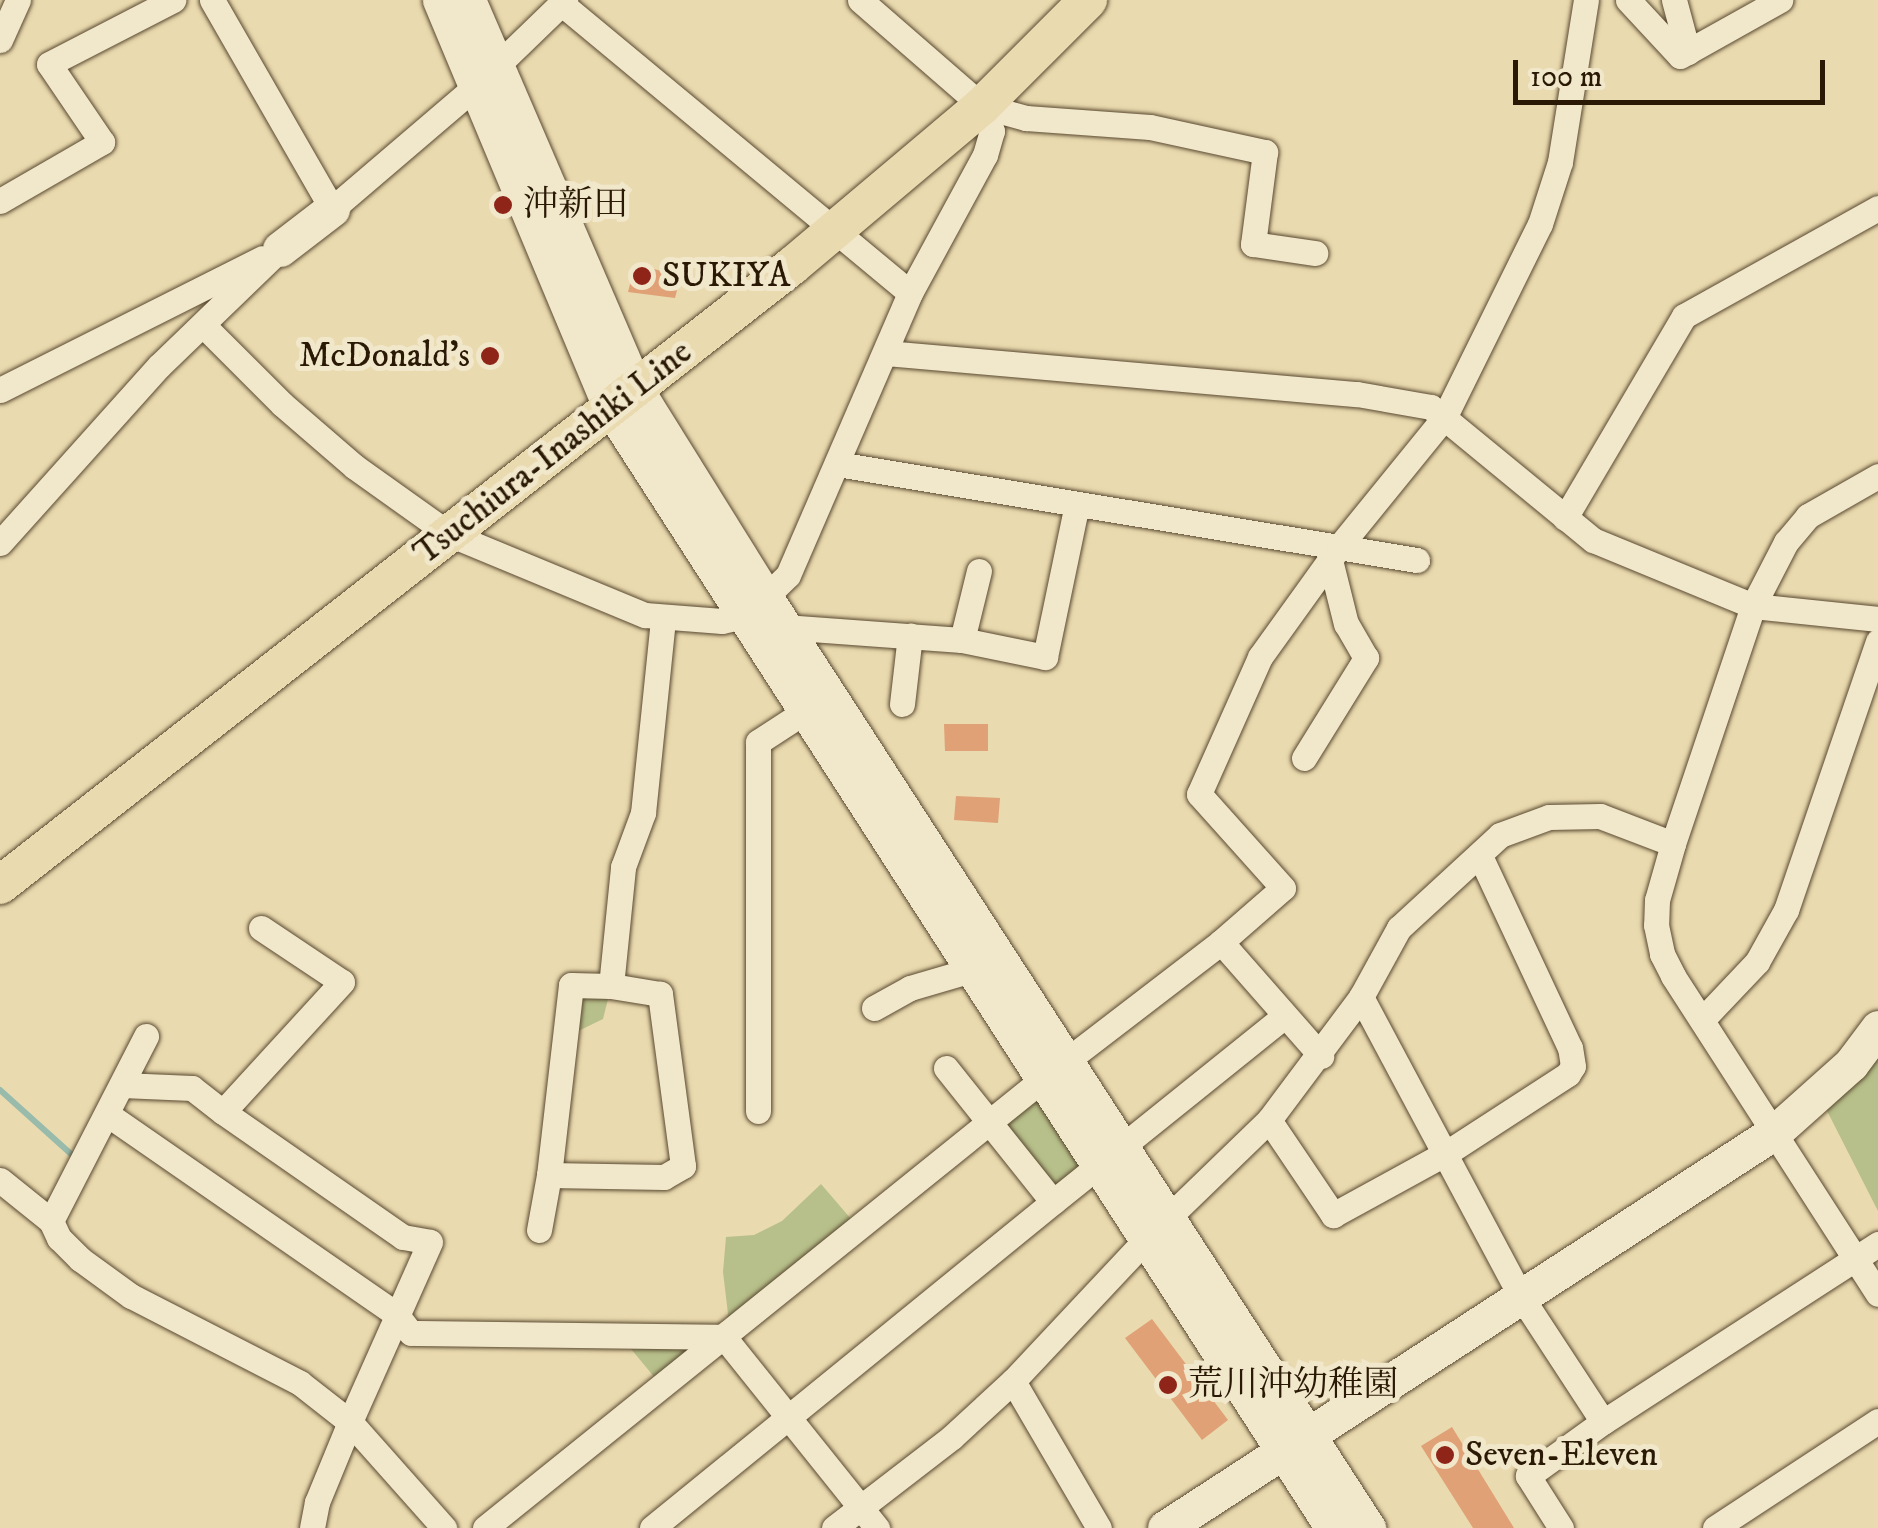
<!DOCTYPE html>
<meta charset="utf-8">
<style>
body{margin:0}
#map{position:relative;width:1878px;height:1528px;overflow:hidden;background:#eadaaf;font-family:"IM FELL DW Pica","Noto Serif JP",serif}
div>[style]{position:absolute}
.green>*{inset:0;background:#b7bf8a}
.stream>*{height:6px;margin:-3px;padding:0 3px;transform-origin:3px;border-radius:3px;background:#98bbac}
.building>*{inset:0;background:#dfa175}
.roads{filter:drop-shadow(0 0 2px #594930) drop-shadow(0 0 2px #594930)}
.street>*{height:25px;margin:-12.5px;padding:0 12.5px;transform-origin:12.5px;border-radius:12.5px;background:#f1e7cb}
.secondary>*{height:35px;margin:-17.5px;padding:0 17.5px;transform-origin:17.5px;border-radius:17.5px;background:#f1e7cb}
.primary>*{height:38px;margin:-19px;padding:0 19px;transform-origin:19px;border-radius:19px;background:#eadaaf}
.dots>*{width:28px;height:28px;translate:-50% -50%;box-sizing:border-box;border:5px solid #f1e7cb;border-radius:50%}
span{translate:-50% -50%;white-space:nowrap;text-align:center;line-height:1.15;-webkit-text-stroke:10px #f1e7cb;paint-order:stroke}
.poi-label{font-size:35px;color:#291905}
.left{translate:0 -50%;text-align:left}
.right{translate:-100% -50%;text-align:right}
.street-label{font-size:35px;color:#291905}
.scale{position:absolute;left:1513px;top:60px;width:312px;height:45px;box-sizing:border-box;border:5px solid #291905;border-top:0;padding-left:12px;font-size:30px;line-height:35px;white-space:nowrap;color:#291905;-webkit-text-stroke:8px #f1e7cb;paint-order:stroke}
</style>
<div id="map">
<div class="green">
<i style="clip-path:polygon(575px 991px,610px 991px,603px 1019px,570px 1035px)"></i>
<i style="clip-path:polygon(1878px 1043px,1878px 1211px,1823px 1103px)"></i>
<i style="clip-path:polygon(1043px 1085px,1096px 1162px,1053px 1196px,996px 1123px)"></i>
<i style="clip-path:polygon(821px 1184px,857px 1226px,723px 1331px,728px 1314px,723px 1272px,726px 1237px,754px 1235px,782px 1221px)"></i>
<i style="clip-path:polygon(622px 1338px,715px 1339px,660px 1384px)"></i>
</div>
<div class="stream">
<i style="left:0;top:1090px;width:96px;rotate:42deg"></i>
</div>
<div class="building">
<i style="clip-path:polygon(635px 265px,681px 275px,675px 298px,628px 292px)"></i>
<i style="clip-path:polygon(944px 724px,988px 724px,988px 751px,945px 751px)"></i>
<i style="clip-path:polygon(956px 796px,1000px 798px,998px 823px,954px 820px)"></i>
<i style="clip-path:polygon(1152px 1319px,1228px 1420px,1202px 1440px,1125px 1338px)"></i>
<i style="clip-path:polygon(1452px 1427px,1514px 1528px,1473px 1528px,1421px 1446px)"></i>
</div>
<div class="roads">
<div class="street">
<i style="left:212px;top:0;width:241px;rotate:60.1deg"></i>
<i style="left:332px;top:209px;width:189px;rotate:-40.5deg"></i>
<i style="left:476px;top:86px;width:124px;rotate:-44deg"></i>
<i style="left:860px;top:0;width:162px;rotate:41deg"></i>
<i style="left:982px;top:106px;width:46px;rotate:15.3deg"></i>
<i style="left:1026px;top:118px;width:124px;rotate:4.2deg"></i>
<i style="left:1150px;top:127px;width:118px;rotate:12.3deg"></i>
<i style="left:1265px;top:152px;width:93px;rotate:97.4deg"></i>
<i style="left:1253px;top:244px;width:63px;rotate:8.3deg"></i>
<i style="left:1628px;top:0;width:76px;rotate:47.1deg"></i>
<i style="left:1680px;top:56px;width:115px;rotate:-29.2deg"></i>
<i style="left:1674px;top:0;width:54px;rotate:74.9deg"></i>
<i style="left:562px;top:4px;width:452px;rotate:39.7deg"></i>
<i style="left:0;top:40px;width:44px;rotate:-65.8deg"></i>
<i style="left:0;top:201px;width:118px;rotate:-30deg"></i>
<i style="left:102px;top:142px;width:94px;rotate:-124.2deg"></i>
<i style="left:49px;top:64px;width:140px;rotate:-27.3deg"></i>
<i style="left:203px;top:325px;width:112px;rotate:45deg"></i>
<i style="left:282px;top:404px;width:96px;rotate:40.8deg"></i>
<i style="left:355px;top:467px;width:115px;rotate:35.5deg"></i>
<i style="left:449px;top:534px;width:212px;rotate:22.5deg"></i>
<i style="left:645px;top:615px;width:77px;rotate:4.5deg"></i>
<i style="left:722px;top:621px;width:26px;rotate:-13deg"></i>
<i style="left:747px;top:615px;width:57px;rotate:-44.3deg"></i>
<i style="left:788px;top:575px;width:307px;rotate:-66.6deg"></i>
<i style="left:910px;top:293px;width:157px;rotate:-61.5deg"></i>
<i style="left:985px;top:155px;width:25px;rotate:-74deg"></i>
<i style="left:992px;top:131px;width:27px;rotate:-112deg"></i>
<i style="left:886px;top:353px;width:473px;rotate:5deg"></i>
<i style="left:1357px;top:394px;width:75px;rotate:10deg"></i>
<i style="left:1431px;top:407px;width:210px;rotate:39.4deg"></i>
<i style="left:1593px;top:540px;width:173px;rotate:22.4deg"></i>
<i style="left:1753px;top:606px;width:126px;rotate:5.9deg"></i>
<i style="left:0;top:390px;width:293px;rotate:-26.7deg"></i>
<i style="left:837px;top:464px;width:588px;rotate:9.4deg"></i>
<i style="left:1878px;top:476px;width:81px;rotate:150.3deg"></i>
<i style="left:1808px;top:516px;width:34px;rotate:130deg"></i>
<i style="left:1786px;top:542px;width:72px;rotate:117.3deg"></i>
<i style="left:1753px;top:606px;width:251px;rotate:108.6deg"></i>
<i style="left:1673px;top:844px;width:58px;rotate:105.9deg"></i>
<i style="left:1657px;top:900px;width:25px;rotate:92deg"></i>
<i style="left:1656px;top:925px;width:30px;rotate:78deg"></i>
<i style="left:1662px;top:954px;width:25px;rotate:63deg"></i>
<i style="left:1673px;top:976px;width:378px;rotate:57.2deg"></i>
<i style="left:1565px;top:518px;width:234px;rotate:-59.5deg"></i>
<i style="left:1684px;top:316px;width:222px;rotate:-29.1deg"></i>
<i style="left:0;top:543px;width:238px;rotate:-48.1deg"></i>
<i style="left:159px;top:366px;width:168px;rotate:-44deg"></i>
<i style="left:784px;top:627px;width:178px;rotate:4.2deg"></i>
<i style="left:962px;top:640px;width:85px;rotate:11.6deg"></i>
<i style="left:1045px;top:657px;width:156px;rotate:-78.2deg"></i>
<i style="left:962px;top:640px;width:71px;rotate:-76.2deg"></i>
<i style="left:902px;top:704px;width:69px;rotate:-83.4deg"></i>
<i style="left:1304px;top:758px;width:118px;rotate:-58.2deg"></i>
<i style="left:1366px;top:658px;width:39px;rotate:-120deg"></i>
<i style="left:1346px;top:624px;width:66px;rotate:-104deg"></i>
<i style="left:261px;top:928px;width:97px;rotate:33.7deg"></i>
<i style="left:342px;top:982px;width:176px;rotate:132.5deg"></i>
<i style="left:223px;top:1112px;width:219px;rotate:34.8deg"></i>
<i style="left:403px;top:1237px;width:27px;rotate:10deg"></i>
<i style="left:430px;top:1242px;width:197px;rotate:114deg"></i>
<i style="left:350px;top:1422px;width:87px;rotate:112.4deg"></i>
<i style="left:317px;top:1502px;width:26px;rotate:101deg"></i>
<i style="left:1221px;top:942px;width:82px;rotate:-41.1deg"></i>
<i style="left:1283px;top:888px;width:126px;rotate:-131.8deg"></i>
<i style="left:1199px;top:794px;width:150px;rotate:-66deg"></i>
<i style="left:1260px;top:657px;width:135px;rotate:-54.3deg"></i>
<i style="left:1339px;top:547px;width:166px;rotate:-50.9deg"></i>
<i style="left:1444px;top:418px;width:216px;rotate:-63.7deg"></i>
<i style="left:1540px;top:224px;width:65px;rotate:-72.1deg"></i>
<i style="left:1560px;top:162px;width:164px;rotate:-80.9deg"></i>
<i style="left:611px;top:986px;width:40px;rotate:-178.6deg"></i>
<i style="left:571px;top:985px;width:191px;rotate:96.6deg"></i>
<i style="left:549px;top:1175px;width:115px;rotate:1deg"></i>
<i style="left:664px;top:1177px;width:22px;rotate:-30deg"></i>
<i style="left:683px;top:1166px;width:174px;rotate:-97.6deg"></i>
<i style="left:660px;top:994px;width:50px;rotate:-170.7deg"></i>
<i style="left:611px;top:986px;width:120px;rotate:-84.2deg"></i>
<i style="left:623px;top:867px;width:58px;rotate:-69.7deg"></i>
<i style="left:643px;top:813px;width:195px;rotate:-84.1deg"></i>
<i style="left:1361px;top:997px;width:341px;rotate:61.9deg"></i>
<i style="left:1522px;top:1298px;width:148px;rotate:56.8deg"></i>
<i style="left:874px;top:1008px;width:41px;rotate:-29.1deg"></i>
<i style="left:910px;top:988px;width:64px;rotate:-16.4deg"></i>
<i style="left:1702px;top:1020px;width:80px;rotate:-46.5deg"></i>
<i style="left:1757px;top:962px;width:60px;rotate:-60.9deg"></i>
<i style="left:1786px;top:910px;width:284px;rotate:-71.1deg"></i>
<i style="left:946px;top:1068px;width:171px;rotate:51.4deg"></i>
<i style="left:1053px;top:1202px;width:297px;rotate:-38.8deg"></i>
<i style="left:122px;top:1085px;width:70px;rotate:2.5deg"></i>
<i style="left:192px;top:1088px;width:39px;rotate:38deg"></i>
<i style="left:758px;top:1111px;width:369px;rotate:-90deg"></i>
<i style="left:758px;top:742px;width:59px;rotate:-33.1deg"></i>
<i style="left:107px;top:1114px;width:351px;rotate:34.7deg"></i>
<i style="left:396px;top:1314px;width:24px;rotate:52deg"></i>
<i style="left:411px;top:1333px;width:313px;rotate:0.7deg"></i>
<i style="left:1269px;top:1120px;width:115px;rotate:56deg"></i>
<i style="left:1333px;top:1215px;width:131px;rotate:-28.7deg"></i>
<i style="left:1448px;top:1152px;width:143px;rotate:-33deg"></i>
<i style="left:1568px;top:1074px;width:9px;rotate:-58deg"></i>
<i style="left:1573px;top:1066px;width:18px;rotate:-99deg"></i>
<i style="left:1570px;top:1048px;width:212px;rotate:-115.1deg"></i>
<i style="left:0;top:1180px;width:65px;rotate:38.8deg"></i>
<i style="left:51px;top:1221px;width:19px;rotate:65deg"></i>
<i style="left:59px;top:1238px;width:30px;rotate:45deg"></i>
<i style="left:80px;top:1259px;width:63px;rotate:36deg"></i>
<i style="left:131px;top:1296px;width:190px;rotate:27.2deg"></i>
<i style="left:300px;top:1383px;width:63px;rotate:38deg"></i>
<i style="left:350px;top:1422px;width:142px;rotate:48.4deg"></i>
<i style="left:51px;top:1221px;width:208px;rotate:-62.8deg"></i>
<i style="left:539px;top:1230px;width:56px;rotate:-79.7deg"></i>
<i style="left:724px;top:1337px;width:245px;rotate:51.3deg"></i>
<i style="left:1013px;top:1381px;width:170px;rotate:59.7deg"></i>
<i style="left:485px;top:1528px;width:718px;rotate:-38.83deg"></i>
<i style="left:1044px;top:1078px;width:223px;rotate:-37.5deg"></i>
<i style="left:1221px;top:942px;width:152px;rotate:48.7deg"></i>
<i style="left:652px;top:1528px;width:517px;rotate:-39.11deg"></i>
<i style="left:834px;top:1528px;width:149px;rotate:-37.6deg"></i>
<i style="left:952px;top:1437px;width:83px;rotate:-42.6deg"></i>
<i style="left:1013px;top:1381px;width:197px;rotate:-46.8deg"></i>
<i style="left:1148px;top:1237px;width:168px;rotate:-44deg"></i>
<i style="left:1269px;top:1120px;width:154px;rotate:-53.2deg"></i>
<i style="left:1361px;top:997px;width:79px;rotate:-61.2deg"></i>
<i style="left:1399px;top:928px;width:137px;rotate:-42.6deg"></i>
<i style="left:1500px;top:835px;width:52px;rotate:-20.2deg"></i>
<i style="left:1549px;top:817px;width:51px;rotate:-1.1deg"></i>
<i style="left:1600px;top:816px;width:78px;rotate:21deg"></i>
<i style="left:1561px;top:1528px;width:62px;rotate:-122.4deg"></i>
<i style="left:1528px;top:1476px;width:92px;rotate:-35.8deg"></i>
<i style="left:1603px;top:1422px;width:328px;rotate:-32.9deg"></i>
<i style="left:1715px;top:1528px;width:195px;rotate:-33.3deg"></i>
</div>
<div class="secondary">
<i style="left:440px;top:0;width:441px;rotate:67.3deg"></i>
<i style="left:610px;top:407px;width:1334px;rotate:57.18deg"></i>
<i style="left:468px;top:0;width:422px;rotate:66.7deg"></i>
<i style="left:635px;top:388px;width:250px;rotate:58.1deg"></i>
<i style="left:767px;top:600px;width:1106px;rotate:57.07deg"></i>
<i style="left:280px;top:249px;width:66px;rotate:-37.6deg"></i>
<i style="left:1165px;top:1528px;width:729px;rotate:-33.01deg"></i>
<i style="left:1776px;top:1131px;width:101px;rotate:-41.8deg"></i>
<i style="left:1851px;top:1064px;width:45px;rotate:-53.1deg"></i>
</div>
<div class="primary">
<i style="left:0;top:885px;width:1005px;rotate:-38.01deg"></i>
<i style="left:792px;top:266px;width:248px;rotate:-40.1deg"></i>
<i style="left:982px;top:106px;width:150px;rotate:-45deg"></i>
</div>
</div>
<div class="dots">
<i style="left:503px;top:205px;background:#8f2418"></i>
<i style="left:642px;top:276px;background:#8f2418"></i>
<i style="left:490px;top:356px;background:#8f2418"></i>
<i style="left:1168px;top:1385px;background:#8f2418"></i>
<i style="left:1445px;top:1455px;background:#8f2418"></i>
</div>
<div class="poi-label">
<span class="left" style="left:523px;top:205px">沖新田</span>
<span class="left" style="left:662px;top:276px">SUKIYA</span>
<span class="right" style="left:470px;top:356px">McDonald's</span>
<span class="left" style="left:1188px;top:1385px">荒川沖幼稚園</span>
<span class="left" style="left:1465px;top:1455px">Seven-Eleven</span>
</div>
<div class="street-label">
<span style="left:553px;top:453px;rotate:-38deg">Tsuchiura-Inashiki Line</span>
</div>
<div class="scale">100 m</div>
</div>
